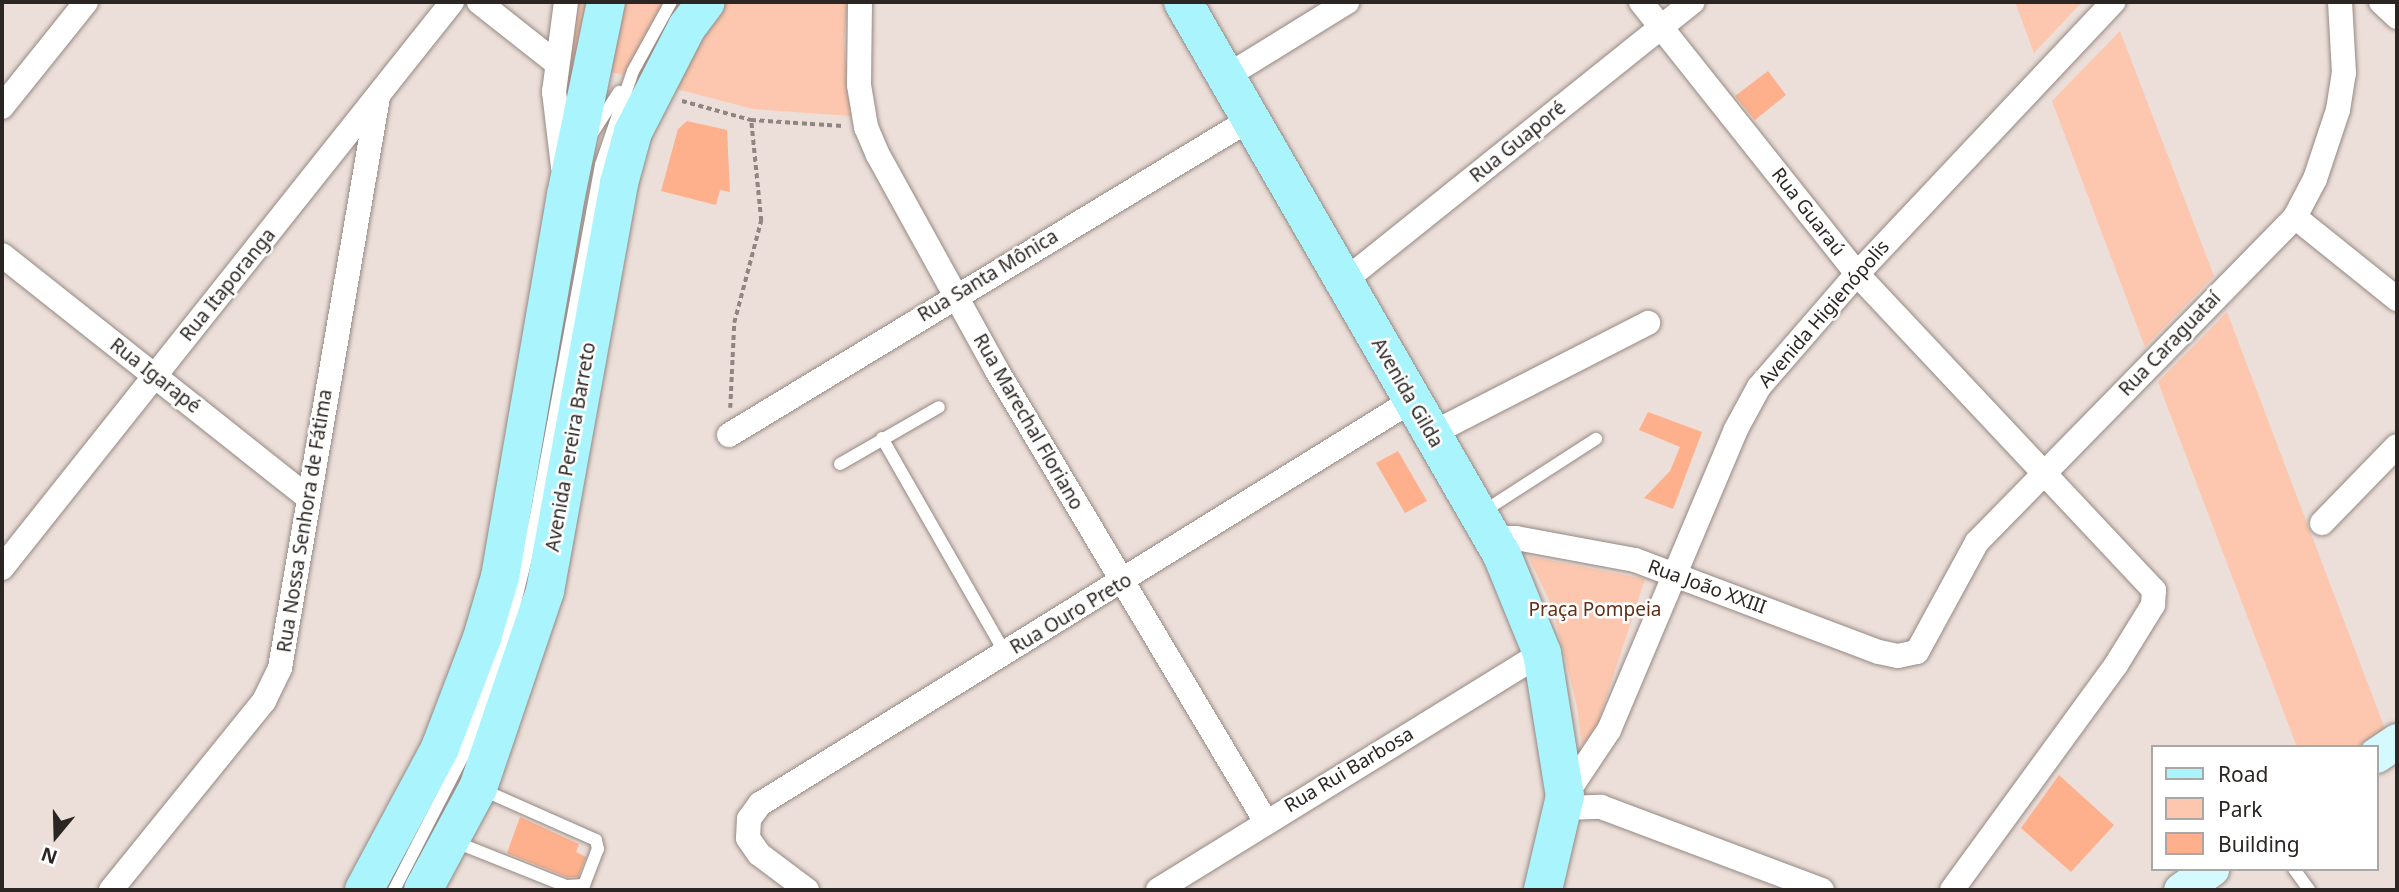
<!DOCTYPE html>
<meta charset="utf-8">
<style>
body{margin:0}
#map{position:relative;width:2399px;height:892px;overflow:hidden;background:#ecded8;font-family:"Noto Sans",sans-serif}
div>[style]{position:absolute}
.green>*{inset:0;background:#fcc7ae}
.building>*{inset:0;background:#feb08c}
.path>*{height:3.5px;margin-top:-1.75px;transform-origin:0;background:repeating-linear-gradient(90deg,#8f8581 0 5px,transparent 0 8.5px)}
.roads{filter:drop-shadow(0 0 2px #958983) drop-shadow(0 0 2px #958983)}
.lane>*{height:12px;margin:-6px;padding:0 6px;transform-origin:6px;border-radius:6px;background:#fff}
.street>*{height:24px;margin:-12px;padding:0 12px;transform-origin:12px;border-radius:12px;background:#fff}
.secondary>*{height:35px;margin:-17.5px;padding:0 17.5px;transform-origin:17.5px;border-radius:17.5px;background:#d4f9fe}
.primary>*{height:38px;margin:-19px;padding:0 19px;transform-origin:19px;border-radius:19px;background:#aaf4fd}
span{translate:-50% -50%;white-space:nowrap;text-align:center;line-height:1.15;-webkit-text-stroke:5px #fff;paint-order:stroke}
.street-label{font-size:19px;color:#2b2623}
.park-label{font-size:19px;color:#612f16}
.frame{position:absolute;inset:0;border:4px solid #2b2623;pointer-events:none}
.legend{position:absolute;left:2151px;top:745px;width:228px;height:126px;box-sizing:border-box;background:#fff;border:2px solid #aaa8a7;margin:0;padding:9px 12px;list-style:none;font-size:21px;color:#2b2623}
.legend li{display:flex;align-items:center;gap:14px;height:35px}
.legend b{width:35px;border:2px solid #aaa8a7}
.north{position:absolute;left:21px;top:801px;width:70px;height:70px;-webkit-text-stroke:5px #fff;paint-order:stroke;rotate:199deg;font-size:19px;font-weight:700;line-height:28px;text-align:center;color:#2b2623}
.north::after{content:'';display:block;margin:auto;width:24px;height:32px;background:#2b2623;clip-path:polygon(50% 0,100% 100%,50% 72%,0 100%)}
</style>
<div id="map">
<div class="green">
<i style="clip-path:polygon(578px 2px,847px 2px,844px 43px,852px 116px,753px 109px,608px 71px,571px 129px,566px 91px)"></i>
<i style="clip-path:polygon(2015px 2px,2082px 2px,2034px 53px)"></i>
<i style="clip-path:polygon(2120px 31px,2214px 276px,2145px 347px,2052px 101px)"></i>
<i style="clip-path:polygon(2227px 312px,2385px 729px,2358px 747px,2297px 747px,2158px 382px)"></i>
<i style="clip-path:polygon(1528px 556px,1645px 579px,1597px 726px,1582px 746px,1577px 706px,1552px 606px)"></i>
</div>
<div class="building">
<i style="clip-path:polygon(1768px 71px,1786px 95px,1755px 120px,1735px 96px)"></i>
<i style="clip-path:polygon(687px 121px,727px 130px,730px 192px,720px 190px,716px 205px,661px 191px,678px 129px)"></i>
<i style="clip-path:polygon(1648px 412px,1702px 432px,1673px 509px,1644px 498px,1670px 471px,1680px 447px,1639px 430px)"></i>
<i style="clip-path:polygon(1398px 451px,1427px 501px,1405px 513px,1376px 463px)"></i>
<i style="clip-path:polygon(2059px 775px,2114px 825px,2071px 872px,2021px 828px)"></i>
<i style="clip-path:polygon(520px 817px,579px 844px,576px 852px,586px 857px,578px 877px,567px 877px,507px 853px)"></i>
</div>
<div class="path">
<i style="left:682px;top:101px;width:72px;rotate:15.4deg"></i>
<i style="left:751px;top:120px;width:92px;rotate:3.7deg"></i>
<i style="left:730px;top:408px;width:85px;rotate:-87.3deg"></i>
<i style="left:734px;top:323px;width:106px;rotate:-75.2deg"></i>
<i style="left:761px;top:221px;width:101px;rotate:-95.7deg"></i>
</div>
<div class="roads">
<div class="lane">
<i style="left:593px;top:132px;width:48px;rotate:-57deg"></i>
<i style="left:882px;top:438px;width:248px;rotate:60.2deg"></i>
<i style="left:840px;top:464px;width:114px;rotate:-29.9deg"></i>
<i style="left:1481px;top:513px;width:137px;rotate:-32.8deg"></i>
<i style="left:453px;top:841px;width:122px;rotate:21.7deg"></i>
<i style="left:566px;top:886px;width:18px;rotate:-3deg"></i>
<i style="left:584px;top:885px;width:39px;rotate:-69deg"></i>
<i style="left:598px;top:849px;width:9px;rotate:-103deg"></i>
<i style="left:596px;top:840px;width:126px;rotate:-156.1deg"></i>
<i style="left:2294px;top:869px;width:26px;rotate:54deg"></i>
<i style="left:394px;top:890px;width:151px;rotate:-62.8deg"></i>
<i style="left:463px;top:756px;width:128px;rotate:-69.9deg"></i>
<i style="left:507px;top:636px;width:118px;rotate:-76.3deg"></i>
<i style="left:535px;top:521px;width:362px;rotate:-79.5deg"></i>
<i style="left:601px;top:165px;width:99px;rotate:-71.2deg"></i>
<i style="left:633px;top:71px;width:79px;rotate:-61.2deg"></i>
</div>
<div class="street">
<i style="left:479px;top:2px;width:97px;rotate:38.3deg"></i>
<i style="left:860px;top:2px;width:83px;rotate:90.7deg"></i>
<i style="left:859px;top:85px;width:43px;rotate:80.5deg"></i>
<i style="left:866px;top:127px;width:30px;rotate:67deg"></i>
<i style="left:878px;top:155px;width:244px;rotate:61.1deg"></i>
<i style="left:996px;top:369px;width:525px;rotate:59.19deg"></i>
<i style="left:1641px;top:2px;width:347px;rotate:51.5deg"></i>
<i style="left:1857px;top:274px;width:434px;rotate:46.8deg"></i>
<i style="left:2154px;top:590px;width:15px;rotate:94deg"></i>
<i style="left:2153px;top:605px;width:70px;rotate:121.7deg"></i>
<i style="left:2116px;top:665px;width:278px;rotate:126.1deg"></i>
<i style="left:2381px;top:2px;width:22px;rotate:43deg"></i>
<i style="left:1224px;top:78px;width:145px;rotate:-31.7deg"></i>
<i style="left:2px;top:107px;width:134px;rotate:-51.3deg"></i>
<i style="left:563px;top:167px;width:76px;rotate:-96.8deg"></i>
<i style="left:554px;top:92px;width:91px;rotate:-82.4deg"></i>
<i style="left:2295px;top:217px;width:131px;rotate:38.8deg"></i>
<i style="left:2px;top:255px;width:389px;rotate:38.4deg"></i>
<i style="left:1343px;top:282px;width:448px;rotate:-38.7deg"></i>
<i style="left:1431px;top:434px;width:244px;rotate:-27.1deg"></i>
<i style="left:729px;top:435px;width:608px;rotate:-31.21deg"></i>
<i style="left:2322px;top:523px;width:107px;rotate:-45.8deg"></i>
<i style="left:1491px;top:538px;width:25px"></i>
<i style="left:1516px;top:538px;width:121px;rotate:10.5deg"></i>
<i style="left:1635px;top:560px;width:261px;rotate:20.7deg"></i>
<i style="left:1879px;top:652px;width:19px;rotate:12deg"></i>
<i style="left:1898px;top:656px;width:19px;rotate:-12deg"></i>
<i style="left:1917px;top:652px;width:125px;rotate:-61.4deg"></i>
<i style="left:1977px;top:542px;width:455px;rotate:-45.6deg"></i>
<i style="left:2295px;top:217px;width:43px;rotate:-62.2deg"></i>
<i style="left:2315px;top:179px;width:73px;rotate:-71.6deg"></i>
<i style="left:2338px;top:110px;width:37px;rotate:-81deg"></i>
<i style="left:2344px;top:73px;width:71px;rotate:-93.2deg"></i>
<i style="left:2px;top:568px;width:723px;rotate:-51.51deg"></i>
<i style="left:1565px;top:796px;width:79px;rotate:-56.3deg"></i>
<i style="left:1609px;top:730px;width:324px;rotate:-67.1deg"></i>
<i style="left:1735px;top:431px;width:50px;rotate:-61.4deg"></i>
<i style="left:1759px;top:387px;width:150px;rotate:-49.1deg"></i>
<i style="left:1857px;top:274px;width:374px;rotate:-46.7deg"></i>
<i style="left:1564px;top:808px;width:37px;rotate:-2deg"></i>
<i style="left:1601px;top:807px;width:236px;rotate:20.6deg"></i>
<i style="left:111px;top:890px;width:243px;rotate:-51deg"></i>
<i style="left:264px;top:701px;width:37px;rotate:-64deg"></i>
<i style="left:280px;top:668px;width:579px;rotate:-80.26deg"></i>
<i style="left:807px;top:890px;width:60px;rotate:-143.1deg"></i>
<i style="left:759px;top:854px;width:19px;rotate:-125deg"></i>
<i style="left:748px;top:838px;width:19px;rotate:-87deg"></i>
<i style="left:749px;top:819px;width:19px;rotate:-54deg"></i>
<i style="left:760px;top:804px;width:766px;rotate:-31.76deg"></i>
<i style="left:1158px;top:890px;width:451px;rotate:-31.7deg"></i>
</div>
<div class="secondary">
<i style="left:2376px;top:755px;width:25px;rotate:-34deg"></i>
<i style="left:2181px;top:890px;width:37px;rotate:-35deg"></i>
</div>
<div class="primary">
<i style="left:1183px;top:2px;width:638px;rotate:60.02deg"></i>
<i style="left:1502px;top:555px;width:106px;rotate:67.8deg"></i>
<i style="left:1542px;top:653px;width:145px;rotate:80.9deg"></i>
<i style="left:1565px;top:796px;width:97px;rotate:103.2deg"></i>
<i style="left:364px;top:890px;width:161px;rotate:-61.8deg"></i>
<i style="left:440px;top:748px;width:118px;rotate:-69.1deg"></i>
<i style="left:482px;top:638px;width:64px;rotate:-73.6deg"></i>
<i style="left:500px;top:577px;width:388px;rotate:-80.2deg"></i>
<i style="left:566px;top:195px;width:197px;rotate:-78.3deg"></i>
<i style="left:423px;top:890px;width:116px;rotate:-61.7deg"></i>
<i style="left:478px;top:788px;width:208px;rotate:-71.2deg"></i>
<i style="left:545px;top:591px;width:415px;rotate:-79.7deg"></i>
<i style="left:619px;top:183px;width:53px;rotate:-74.6deg"></i>
<i style="left:633px;top:132px;width:118px;rotate:-62.8deg"></i>
<i style="left:687px;top:27px;width:31px;rotate:-53deg"></i>
</div>
</div>
<div class="street-label">
<span style="left:1518px;top:142px;rotate:-39deg">Rua Guaporé</span>
<span style="left:1808px;top:212px;rotate:52deg">Rua Guaraú</span>
<span style="left:988px;top:276px;rotate:-31deg">Rua Santa Mônica</span>
<span style="left:228px;top:285px;rotate:-51deg">Rua Itaporanga</span>
<span style="left:1824px;top:314px;rotate:-49deg">Avenida Higienópolis</span>
<span style="left:2170px;top:344px;rotate:-46deg">Rua Caraguataí</span>
<span style="left:155px;top:376px;rotate:38deg">Rua Igarapé</span>
<span style="left:1407px;top:393px;rotate:60deg">Avenida Gilda</span>
<span style="left:1028px;top:422px;rotate:60deg">Rua Marechal Floriano</span>
<span style="left:571px;top:447px;rotate:-80deg">Avenida Pereira Barreto</span>
<span style="left:305px;top:521px;rotate:-81deg">Rua Nossa Senhora de Fátima</span>
<span style="left:1707px;top:587px;rotate:20deg">Rua João XXIII</span>
<span style="left:1071px;top:614px;rotate:-31deg">Rua Ouro Preto</span>
<span style="left:1349px;top:770px;rotate:-31deg">Rua Rui Barbosa</span>
</div>
<div class="park-label">
<span style="left:1595px;top:610px">Praça Pompeia</span>
</div>
<div class="frame"></div>
<ul class="legend">
<li><b style="height:9px;background:#aaf4fd"></b>Road</li>
<li><b style="height:19px;background:#fcc7ae"></b>Park</li>
<li><b style="height:19px;background:#feb08c"></b>Building</li>
</ul>
<div class="north">N</div>
</div>
